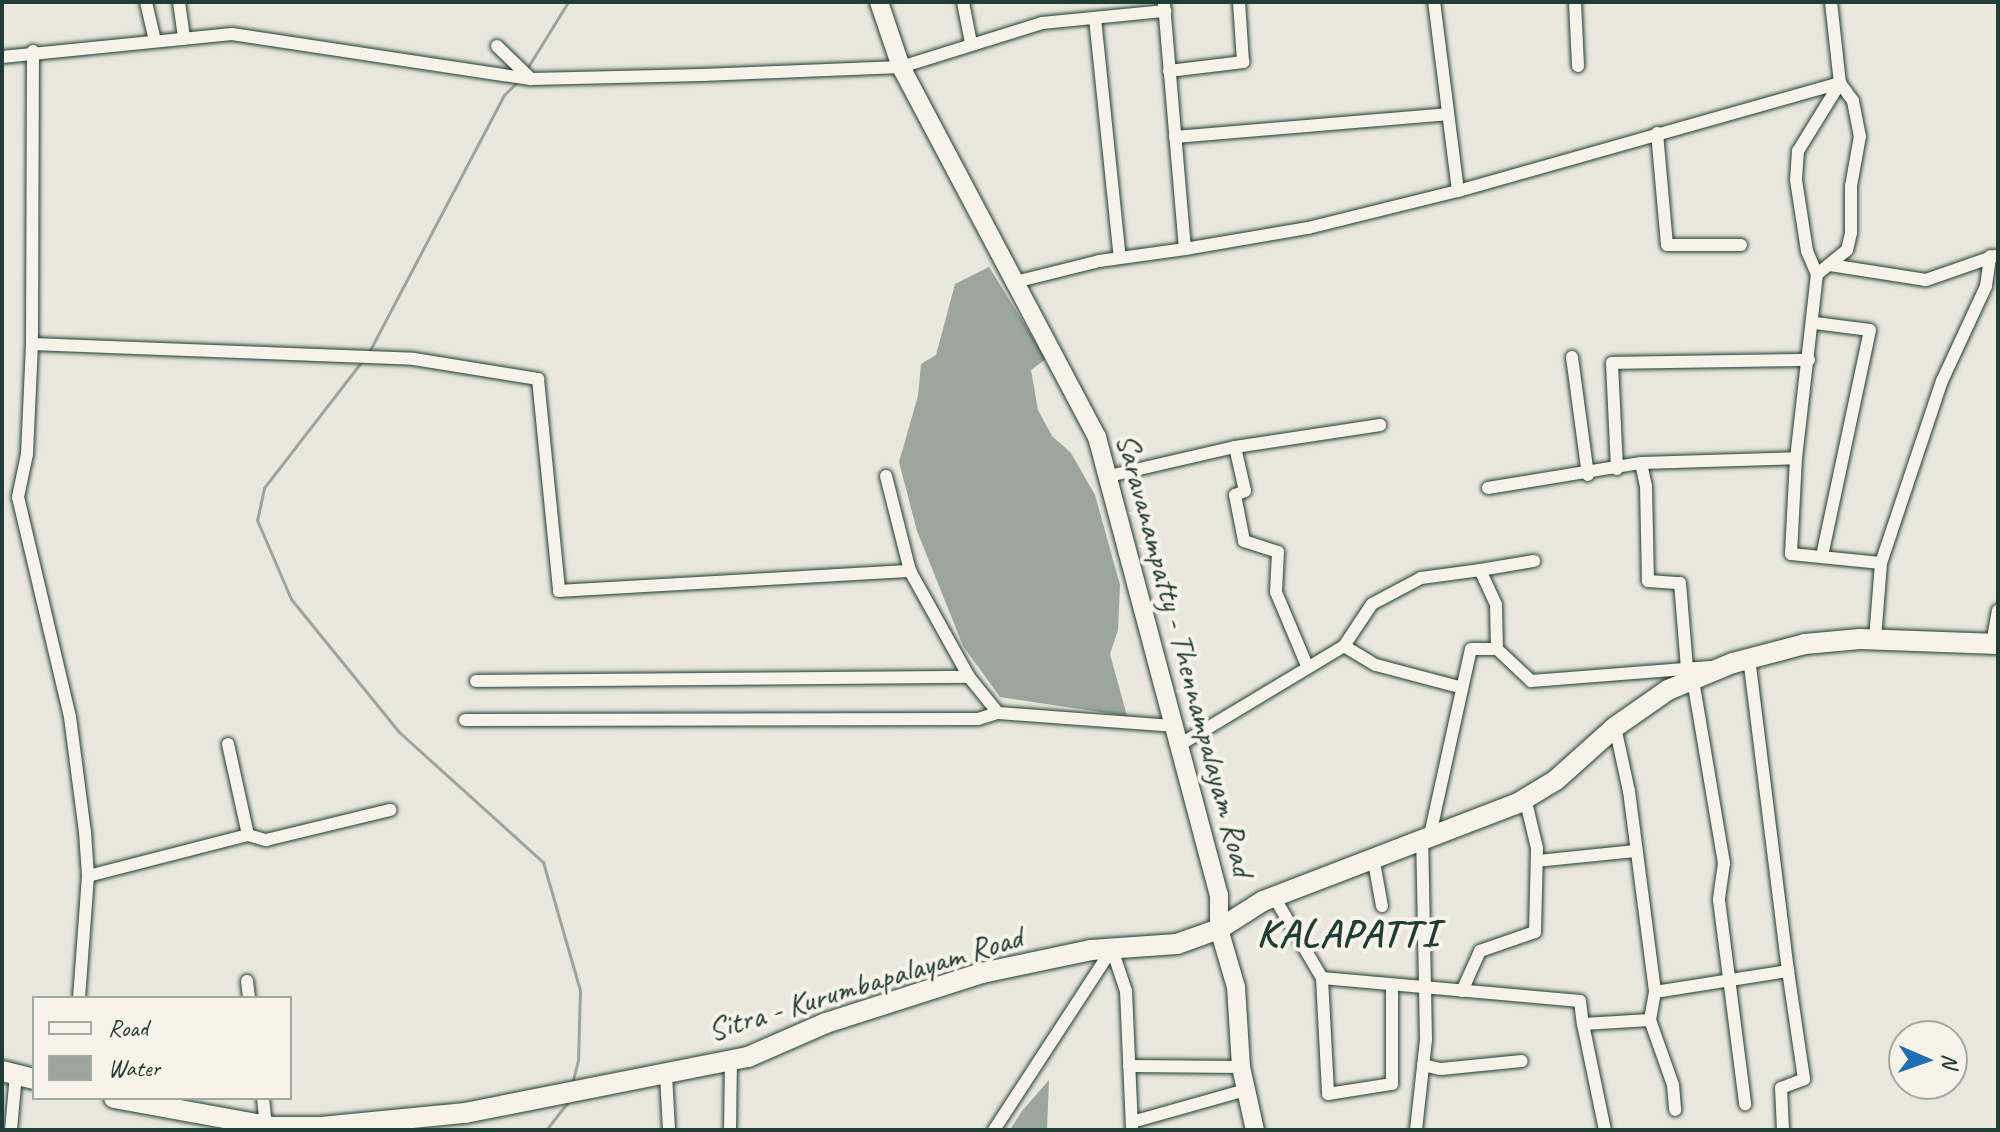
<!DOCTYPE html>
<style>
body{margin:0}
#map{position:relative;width:2000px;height:1132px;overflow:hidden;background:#eae8dd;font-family:Caveat,sans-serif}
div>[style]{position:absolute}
.water>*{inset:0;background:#9ca69c}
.stream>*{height:3px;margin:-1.5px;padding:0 1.5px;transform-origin:1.5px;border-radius:1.5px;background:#9ca69c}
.roads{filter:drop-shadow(0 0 2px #1f3d34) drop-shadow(0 0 2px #1f3d34)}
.street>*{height:12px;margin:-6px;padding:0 6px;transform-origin:6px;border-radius:6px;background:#f7f3e8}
.secondary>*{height:18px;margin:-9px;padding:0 9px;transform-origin:9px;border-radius:9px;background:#f7f3e8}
.primary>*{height:20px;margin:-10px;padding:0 10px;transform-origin:10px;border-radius:10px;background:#f7f3e8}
span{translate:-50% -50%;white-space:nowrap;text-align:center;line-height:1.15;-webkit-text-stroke:8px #f7f3e8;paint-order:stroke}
.street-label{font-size:32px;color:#1f3d34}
.district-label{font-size:40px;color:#1f3d34;font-weight:700;letter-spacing:2px}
.frame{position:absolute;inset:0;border:4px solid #1f3d34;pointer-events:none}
.legend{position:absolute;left:32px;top:996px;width:260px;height:104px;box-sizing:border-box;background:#f7f3e8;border:2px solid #a1aaa0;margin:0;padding:10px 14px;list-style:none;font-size:24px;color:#1f3d34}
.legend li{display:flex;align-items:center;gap:16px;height:40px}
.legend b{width:40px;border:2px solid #a1aaa0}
.north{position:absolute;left:1888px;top:1020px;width:80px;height:80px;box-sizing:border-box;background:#f7f3e8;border:2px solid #a1aaa0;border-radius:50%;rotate:92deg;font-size:22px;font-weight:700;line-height:32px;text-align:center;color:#1f3d34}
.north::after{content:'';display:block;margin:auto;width:28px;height:36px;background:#1f6fb2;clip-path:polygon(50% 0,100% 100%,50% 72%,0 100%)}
</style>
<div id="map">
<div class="water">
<i style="clip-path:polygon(989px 267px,1046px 359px,1031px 370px,1038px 410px,1052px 436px,1071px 453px,1095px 495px,1120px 585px,1118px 630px,1110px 654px,1127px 716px,1000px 697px,963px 646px,917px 531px,899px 462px,918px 396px,921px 364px,936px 355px,955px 284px)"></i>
<i style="clip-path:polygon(1049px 1080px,1047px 1130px,1010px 1130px,1022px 1111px)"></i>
</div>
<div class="stream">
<i style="left:526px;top:70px;width:80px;rotate:-58.3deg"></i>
<i style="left:369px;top:352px;width:290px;rotate:-62.3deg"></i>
<i style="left:504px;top:95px;width:21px;rotate:-45deg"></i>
<i style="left:362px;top:361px;width:160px;rotate:127.7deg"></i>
<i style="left:264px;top:488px;width:33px;rotate:102deg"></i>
<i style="left:257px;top:520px;width:86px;rotate:66.7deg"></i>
<i style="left:291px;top:599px;width:171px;rotate:50.9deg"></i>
<i style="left:399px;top:732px;width:194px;rotate:42.1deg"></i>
<i style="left:543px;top:862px;width:133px;rotate:73.9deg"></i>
<i style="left:580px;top:990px;width:70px;rotate:91.6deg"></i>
<i style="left:578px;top:1060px;width:25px;rotate:104deg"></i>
<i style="left:546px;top:1130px;width:34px;rotate:-52deg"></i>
</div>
<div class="roads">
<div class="street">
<i style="left:146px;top:2px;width:40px;rotate:77deg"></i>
<i style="left:179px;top:2px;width:37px;rotate:82deg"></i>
<i style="left:963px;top:2px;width:42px;rotate:79deg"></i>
<i style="left:1575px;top:2px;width:64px;rotate:87.3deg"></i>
<i style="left:1831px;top:2px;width:81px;rotate:83.7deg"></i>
<i style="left:1840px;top:83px;width:80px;rotate:121.7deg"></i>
<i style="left:1798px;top:151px;width:29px;rotate:94deg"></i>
<i style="left:1796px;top:180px;width:72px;rotate:81.2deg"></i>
<i style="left:1807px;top:251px;width:25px;rotate:67deg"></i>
<i style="left:1817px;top:274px;width:185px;rotate:96.5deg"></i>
<i style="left:1796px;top:458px;width:96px;rotate:93deg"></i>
<i style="left:1791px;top:554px;width:90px;rotate:5.7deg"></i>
<i style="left:1881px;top:563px;width:76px;rotate:94.5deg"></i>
<i style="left:1095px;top:18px;width:241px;rotate:84.1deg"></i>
<i style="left:497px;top:46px;width:47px;rotate:44.1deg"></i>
<i style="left:33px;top:51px;width:293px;rotate:90.2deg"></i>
<i style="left:32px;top:344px;width:110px;rotate:92.6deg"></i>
<i style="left:27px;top:454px;width:44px;rotate:101.8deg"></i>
<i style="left:18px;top:497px;width:226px;rotate:76.7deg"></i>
<i style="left:70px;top:717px;width:116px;rotate:82.6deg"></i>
<i style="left:85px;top:832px;width:44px;rotate:86.1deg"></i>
<i style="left:88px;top:876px;width:122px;rotate:94.2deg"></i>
<i style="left:2px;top:57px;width:231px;rotate:-5.7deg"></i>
<i style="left:232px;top:34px;width:302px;rotate:8.6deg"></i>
<i style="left:531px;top:79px;width:171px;rotate:-1.3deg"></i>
<i style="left:702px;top:75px;width:199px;rotate:-2.3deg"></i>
<i style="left:901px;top:67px;width:148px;rotate:-17.3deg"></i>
<i style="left:1042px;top:23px;width:124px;rotate:-5.6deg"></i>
<i style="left:1169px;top:71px;width:75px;rotate:-6.9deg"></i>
<i style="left:1243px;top:62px;width:60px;rotate:-93.8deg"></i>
<i style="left:1657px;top:133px;width:112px;rotate:84.9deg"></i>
<i style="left:1667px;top:245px;width:74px"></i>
<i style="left:1175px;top:137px;width:273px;rotate:-4.8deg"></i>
<i style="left:1458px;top:191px;width:397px;rotate:-15.8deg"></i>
<i style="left:1840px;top:83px;width:22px;rotate:54deg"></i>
<i style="left:1853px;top:101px;width:36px;rotate:79deg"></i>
<i style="left:1860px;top:136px;width:51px;rotate:100.2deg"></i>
<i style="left:1851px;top:186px;width:47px;rotate:90deg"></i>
<i style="left:1851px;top:233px;width:17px;rotate:103deg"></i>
<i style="left:1847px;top:250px;width:38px;rotate:141deg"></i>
<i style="left:1185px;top:249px;width:125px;rotate:-9.7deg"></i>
<i style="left:1308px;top:228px;width:154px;rotate:-13.9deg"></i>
<i style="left:1458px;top:191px;width:191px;rotate:-97.2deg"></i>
<i style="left:1830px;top:265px;width:97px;rotate:8.9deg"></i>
<i style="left:1926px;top:280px;width:73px;rotate:-19.2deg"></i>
<i style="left:1015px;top:282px;width:87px;rotate:-14deg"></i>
<i style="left:1099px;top:261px;width:87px;rotate:-7.9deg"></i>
<i style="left:1185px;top:249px;width:248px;rotate:-94.9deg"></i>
<i style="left:1815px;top:323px;width:55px;rotate:7.3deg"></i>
<i style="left:1870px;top:330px;width:231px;rotate:102deg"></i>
<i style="left:32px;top:344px;width:382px;rotate:2.2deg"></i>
<i style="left:414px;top:359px;width:126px;rotate:9.2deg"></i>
<i style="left:538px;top:379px;width:213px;rotate:84.3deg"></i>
<i style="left:559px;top:591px;width:352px;rotate:-3.3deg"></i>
<i style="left:1572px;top:357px;width:119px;rotate:82.3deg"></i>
<i style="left:1235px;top:447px;width:147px;rotate:-8.6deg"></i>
<i style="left:1641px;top:463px;width:24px;rotate:78deg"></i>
<i style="left:1646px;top:486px;width:95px;rotate:88.8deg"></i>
<i style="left:1648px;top:581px;width:32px;rotate:4deg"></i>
<i style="left:1680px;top:583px;width:85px;rotate:85.3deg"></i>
<i style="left:1617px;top:469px;width:106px;rotate:-92.7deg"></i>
<i style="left:1612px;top:363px;width:197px;rotate:-0.9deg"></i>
<i style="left:886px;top:476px;width:98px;rotate:75.8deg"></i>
<i style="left:910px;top:571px;width:121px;rotate:60.9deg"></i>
<i style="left:969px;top:677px;width:46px;rotate:51.1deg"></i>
<i style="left:1109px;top:476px;width:129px;rotate:-13deg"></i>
<i style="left:1235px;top:447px;width:45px;rotate:77.2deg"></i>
<i style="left:1245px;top:491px;width:11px;rotate:158deg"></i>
<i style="left:1235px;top:495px;width:47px;rotate:78.9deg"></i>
<i style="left:1244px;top:541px;width:36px;rotate:18deg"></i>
<i style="left:1278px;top:552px;width:40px;rotate:92.9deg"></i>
<i style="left:1276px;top:592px;width:82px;rotate:67.2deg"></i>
<i style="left:1488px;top:488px;width:155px;rotate:-9.3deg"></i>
<i style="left:1641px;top:463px;width:155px;rotate:-1.8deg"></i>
<i style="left:1881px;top:563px;width:192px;rotate:-71.5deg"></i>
<i style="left:1942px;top:381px;width:105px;rotate:-65.1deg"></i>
<i style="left:1986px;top:286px;width:30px;rotate:-82deg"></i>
<i style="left:1480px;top:570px;width:55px;rotate:-9.5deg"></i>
<i style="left:1992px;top:644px;width:34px;rotate:-80deg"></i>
<i style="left:1344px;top:646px;width:37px;rotate:31deg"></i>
<i style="left:1376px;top:665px;width:86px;rotate:14.8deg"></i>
<i style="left:1693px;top:680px;width:186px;rotate:80.4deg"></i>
<i style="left:1724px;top:863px;width:37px;rotate:98deg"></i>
<i style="left:1719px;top:900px;width:206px;rotate:82.7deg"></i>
<i style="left:476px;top:681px;width:493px;rotate:-0.5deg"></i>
<i style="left:465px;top:720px;width:513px;rotate:-0.11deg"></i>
<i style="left:978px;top:719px;width:21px;rotate:-17deg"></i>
<i style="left:998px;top:713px;width:179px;rotate:4.2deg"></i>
<i style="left:1615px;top:727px;width:66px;rotate:77.7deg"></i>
<i style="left:1629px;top:791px;width:203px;rotate:82.6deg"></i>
<i style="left:228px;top:744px;width:93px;rotate:77.6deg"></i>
<i style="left:1181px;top:744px;width:190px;rotate:-31deg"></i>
<i style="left:1344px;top:646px;width:50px;rotate:-56.3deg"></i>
<i style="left:1372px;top:604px;width:55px;rotate:-28deg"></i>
<i style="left:1421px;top:578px;width:60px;rotate:-7.7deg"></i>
<i style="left:1480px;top:570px;width:38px;rotate:65deg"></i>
<i style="left:1496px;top:605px;width:44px;rotate:88.7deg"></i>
<i style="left:1497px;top:649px;width:47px;rotate:43.3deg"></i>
<i style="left:1531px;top:681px;width:180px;rotate:-4.5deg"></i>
<i style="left:1430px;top:835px;width:190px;rotate:-77.6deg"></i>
<i style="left:1471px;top:649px;width:26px"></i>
<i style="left:1373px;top:857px;width:50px;rotate:79.6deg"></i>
<i style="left:1537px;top:861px;width:100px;rotate:-5.8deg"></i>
<i style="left:88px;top:876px;width:165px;rotate:-14.4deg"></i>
<i style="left:248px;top:835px;width:19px;rotate:16deg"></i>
<i style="left:266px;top:840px;width:128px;rotate:-13.6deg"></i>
<i style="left:1274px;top:897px;width:94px;rotate:59.3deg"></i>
<i style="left:1322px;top:978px;width:259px;rotate:5.1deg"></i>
<i style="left:1580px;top:1001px;width:23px;rotate:83deg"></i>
<i style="left:1583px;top:1024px;width:67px;rotate:-3.4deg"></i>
<i style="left:1650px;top:1020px;width:28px;rotate:-80deg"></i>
<i style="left:1655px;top:992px;width:135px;rotate:-9deg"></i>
<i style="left:1788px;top:971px;width:314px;rotate:-97.1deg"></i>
<i style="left:1112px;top:949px;width:44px;rotate:71.6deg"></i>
<i style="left:1126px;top:991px;width:139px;rotate:87.5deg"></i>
<i style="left:1322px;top:978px;width:116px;rotate:87deg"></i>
<i style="left:1328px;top:1094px;width:65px;rotate:-8.9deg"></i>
<i style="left:1392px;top:1084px;width:97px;rotate:-90deg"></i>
<i style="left:247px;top:981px;width:17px;rotate:83deg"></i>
<i style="left:1462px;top:991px;width:44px;rotate:-65.8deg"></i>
<i style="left:1480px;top:951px;width:58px;rotate:-19.1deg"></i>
<i style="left:1535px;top:932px;width:84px;rotate:-88.6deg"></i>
<i style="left:1537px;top:848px;width:51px;rotate:-103.5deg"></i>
<i style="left:1650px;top:1020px;width:69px;rotate:70.5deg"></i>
<i style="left:1673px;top:1085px;width:25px;rotate:85deg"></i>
<i style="left:1583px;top:1024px;width:108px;rotate:78.3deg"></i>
<i style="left:1423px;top:1065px;width:18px;rotate:13deg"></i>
<i style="left:1441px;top:1069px;width:81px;rotate:-5.6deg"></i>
<i style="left:1129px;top:1066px;width:112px;rotate:0.5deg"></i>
<i style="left:666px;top:1074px;width:56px;rotate:86.9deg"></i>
<i style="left:263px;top:1098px;width:28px;rotate:84deg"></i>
<i style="left:1132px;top:1122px;width:118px;rotate:-15.7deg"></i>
<i style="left:11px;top:1130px;width:56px;rotate:-84.9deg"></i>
<i style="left:730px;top:1130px;width:70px;rotate:-89.2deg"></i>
<i style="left:994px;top:1130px;width:216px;rotate:-56.9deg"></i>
<i style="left:1416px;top:1130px;width:92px;rotate:-83.7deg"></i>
<i style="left:1426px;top:1039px;width:201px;rotate:-91.1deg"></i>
<i style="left:1783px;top:1130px;width:42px;rotate:-92.7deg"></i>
<i style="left:1781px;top:1088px;width:25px;rotate:-21deg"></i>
<i style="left:1804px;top:1079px;width:109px;rotate:-98.4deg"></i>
</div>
<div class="secondary">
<i style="left:879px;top:2px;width:69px;rotate:71.3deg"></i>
<i style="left:901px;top:67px;width:419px;rotate:62.1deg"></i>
<i style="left:1097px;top:437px;width:474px;rotate:75.1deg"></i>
<i style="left:1219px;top:895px;width:34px;rotate:90deg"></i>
<i style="left:1219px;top:929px;width:60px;rotate:73.7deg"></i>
<i style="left:1236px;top:987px;width:80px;rotate:86.4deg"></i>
<i style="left:1241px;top:1067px;width:65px;rotate:77.5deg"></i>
</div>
<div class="primary">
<i style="left:2px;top:1071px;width:33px;rotate:14deg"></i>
<i style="left:114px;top:1098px;width:162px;rotate:10.3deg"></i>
<i style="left:273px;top:1127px;width:48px"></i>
<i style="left:321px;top:1127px;width:145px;rotate:-5.6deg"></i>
<i style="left:465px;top:1113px;width:288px;rotate:-11.2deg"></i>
<i style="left:748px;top:1057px;width:85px;rotate:-23.6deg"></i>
<i style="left:826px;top:1023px;width:164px;rotate:-17.8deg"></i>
<i style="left:982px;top:973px;width:111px;rotate:-11.9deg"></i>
<i style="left:1091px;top:950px;width:86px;rotate:-4deg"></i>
<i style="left:1177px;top:944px;width:45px;rotate:-19.7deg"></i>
<i style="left:1219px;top:929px;width:52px;rotate:-32.5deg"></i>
<i style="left:1263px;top:901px;width:273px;rotate:-21deg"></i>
<i style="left:1518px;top:803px;width:44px;rotate:-31.2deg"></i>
<i style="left:1556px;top:780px;width:79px;rotate:-41.9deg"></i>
<i style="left:1615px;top:727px;width:65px;rotate:-34.9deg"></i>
<i style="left:1668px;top:690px;width:70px;rotate:-22.6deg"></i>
<i style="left:1733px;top:663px;width:74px;rotate:-14.8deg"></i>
<i style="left:1805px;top:644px;width:55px;rotate:-5.2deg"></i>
<i style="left:1860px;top:639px;width:138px;rotate:2.1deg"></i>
</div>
</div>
<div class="street-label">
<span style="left:1185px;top:655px;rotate:75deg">Saravanampatty - Thennampalayam Road</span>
<span style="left:865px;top:984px;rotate:-17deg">Sitra - Kurumbapalayam Road</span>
</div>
<div class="district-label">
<span style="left:1348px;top:933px">KALAPATTI</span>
</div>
<div class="frame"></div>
<ul class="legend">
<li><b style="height:10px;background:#f7f3e8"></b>Road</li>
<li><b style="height:22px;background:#9ca69c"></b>Water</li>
</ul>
<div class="north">N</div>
</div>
